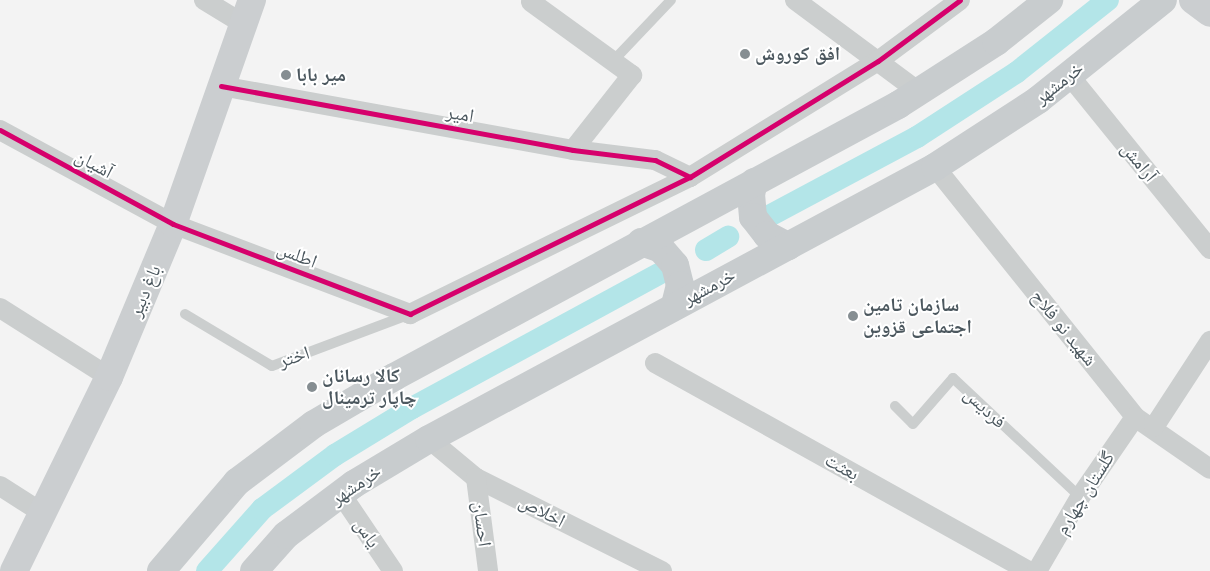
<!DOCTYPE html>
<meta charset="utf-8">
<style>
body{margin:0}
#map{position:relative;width:1210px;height:571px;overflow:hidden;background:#f3f3f3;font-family:Mulish,"Noto Naskh Arabic",sans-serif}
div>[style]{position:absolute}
.canal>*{height:22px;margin:-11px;padding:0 11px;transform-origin:11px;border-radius:11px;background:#b3e5e8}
.lane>*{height:10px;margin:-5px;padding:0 5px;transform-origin:5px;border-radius:5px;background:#cbcece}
.street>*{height:20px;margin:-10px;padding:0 10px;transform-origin:10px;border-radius:10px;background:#cbcece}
.secondary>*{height:28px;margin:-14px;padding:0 14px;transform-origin:14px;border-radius:14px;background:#cbced0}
.primary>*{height:28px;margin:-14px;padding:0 14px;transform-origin:14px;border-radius:14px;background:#c8ccce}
.cycleway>*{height:5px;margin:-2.5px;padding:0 2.5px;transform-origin:2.5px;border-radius:2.5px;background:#d6006c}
.dots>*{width:14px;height:14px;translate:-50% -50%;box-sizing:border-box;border:2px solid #fff;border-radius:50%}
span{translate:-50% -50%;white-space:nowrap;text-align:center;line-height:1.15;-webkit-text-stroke:4px #fff;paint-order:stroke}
.poi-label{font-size:19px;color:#4b575e;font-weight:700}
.left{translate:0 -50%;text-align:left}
.street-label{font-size:19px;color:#4b575e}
</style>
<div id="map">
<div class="canal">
<i style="left:771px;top:215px;width:166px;rotate:-28.1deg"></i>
<i style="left:917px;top:137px;width:119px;rotate:-33deg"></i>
<i style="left:1017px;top:72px;width:116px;rotate:-38.4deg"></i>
<i style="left:706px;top:250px;width:26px;rotate:-31deg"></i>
<i style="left:207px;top:571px;width:83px;rotate:-48.4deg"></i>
<i style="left:262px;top:509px;width:91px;rotate:-36.5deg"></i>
<i style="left:335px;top:455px;width:90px;rotate:-31.4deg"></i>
<i style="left:412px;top:408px;width:281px;rotate:-28.5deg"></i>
</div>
<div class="lane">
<i style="left:613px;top:61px;width:84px;rotate:-46.4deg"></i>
<i style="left:185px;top:314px;width:101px;rotate:30.9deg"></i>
<i style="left:272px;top:366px;width:145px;rotate:-20.6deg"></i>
<i style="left:895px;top:406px;width:25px;rotate:45deg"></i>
<i style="left:913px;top:424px;width:61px;rotate:-49deg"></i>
<i style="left:953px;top:378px;width:174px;rotate:43.1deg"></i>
</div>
<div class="street">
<i style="left:204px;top:0;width:48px;rotate:31.4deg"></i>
<i style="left:795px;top:0;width:154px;rotate:36.6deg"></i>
<i style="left:531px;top:2px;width:125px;rotate:35.9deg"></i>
<i style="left:632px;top:75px;width:95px;rotate:128.2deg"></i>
<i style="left:1069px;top:75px;width:224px;rotate:51deg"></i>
<i style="left:221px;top:86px;width:358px;rotate:10.3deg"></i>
<i style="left:573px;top:150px;width:83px;rotate:7deg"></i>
<i style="left:655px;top:160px;width:39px;rotate:26deg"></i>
<i style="left:0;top:130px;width:197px;rotate:28.5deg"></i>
<i style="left:173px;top:224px;width:254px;rotate:20.8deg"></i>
<i style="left:410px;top:314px;width:312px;rotate:-26.1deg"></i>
<i style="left:690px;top:177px;width:221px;rotate:-31.7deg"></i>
<i style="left:878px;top:61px;width:102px;rotate:-36.6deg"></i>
<i style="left:935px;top:167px;width:320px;rotate:51.3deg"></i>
<i style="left:1135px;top:417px;width:91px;rotate:34.7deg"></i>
<i style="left:0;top:308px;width:129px;rotate:32.3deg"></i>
<i style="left:655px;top:363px;width:428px;rotate:29.1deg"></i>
<i style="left:1154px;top:427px;width:103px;rotate:-56.9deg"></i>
<i style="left:429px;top:439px;width:61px;rotate:39.7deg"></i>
<i style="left:476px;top:478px;width:208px;rotate:26.6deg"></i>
<i style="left:476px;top:478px;width:94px;rotate:82.6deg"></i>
<i style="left:0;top:486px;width:52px;rotate:32.5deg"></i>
<i style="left:341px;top:494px;width:93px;rotate:56deg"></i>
<i style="left:1037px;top:571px;width:86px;rotate:-59.8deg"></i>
<i style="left:1080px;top:497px;width:97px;rotate:-55.5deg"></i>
</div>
<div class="secondary">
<i style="left:1193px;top:0;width:21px;rotate:37deg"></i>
<i style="left:14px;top:571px;width:216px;rotate:-63.9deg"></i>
<i style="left:109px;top:377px;width:166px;rotate:-67.3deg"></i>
<i style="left:173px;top:224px;width:238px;rotate:-70.6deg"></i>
</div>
<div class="primary">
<i style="left:754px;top:182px;width:12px;rotate:104deg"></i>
<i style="left:751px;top:194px;width:23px;rotate:85deg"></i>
<i style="left:753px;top:217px;width:23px;rotate:52deg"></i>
<i style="left:767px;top:235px;width:24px;rotate:28deg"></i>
<i style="left:641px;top:242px;width:21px;rotate:19deg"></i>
<i style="left:661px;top:249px;width:21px;rotate:49deg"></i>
<i style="left:675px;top:265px;width:21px;rotate:76deg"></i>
<i style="left:680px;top:285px;width:21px;rotate:104deg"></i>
<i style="left:161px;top:571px;width:117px;rotate:-49.5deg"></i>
<i style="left:237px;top:482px;width:96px;rotate:-37deg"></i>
<i style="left:314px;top:424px;width:93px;rotate:-30.4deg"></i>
<i style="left:394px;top:377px;width:573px;rotate:-28.35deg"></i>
<i style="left:898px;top:105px;width:117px;rotate:-32.7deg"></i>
<i style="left:996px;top:42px;width:68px;rotate:-38.4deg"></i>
<i style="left:254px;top:571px;width:48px;rotate:-48.4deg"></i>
<i style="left:286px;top:535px;width:85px;rotate:-36.9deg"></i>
<i style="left:354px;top:484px;width:87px;rotate:-31deg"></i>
<i style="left:429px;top:439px;width:574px;rotate:-28.26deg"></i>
<i style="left:935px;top:167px;width:123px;rotate:-33deg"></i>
<i style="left:1038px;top:100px;width:160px;rotate:-38.7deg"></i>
</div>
<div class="cycleway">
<i style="left:221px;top:86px;width:358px;rotate:10.3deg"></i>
<i style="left:573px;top:150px;width:83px;rotate:7deg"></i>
<i style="left:655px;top:160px;width:39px;rotate:26deg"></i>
<i style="left:0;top:130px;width:197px;rotate:28.5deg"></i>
<i style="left:173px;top:224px;width:254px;rotate:20.8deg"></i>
<i style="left:410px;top:314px;width:312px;rotate:-26.1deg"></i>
<i style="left:690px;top:177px;width:221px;rotate:-31.7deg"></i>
<i style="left:878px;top:61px;width:102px;rotate:-36.6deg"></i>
</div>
<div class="dots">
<i style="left:745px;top:54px;background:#868e92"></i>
<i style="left:286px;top:75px;background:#868e92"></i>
<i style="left:853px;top:316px;background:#868e92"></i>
<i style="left:312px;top:387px;background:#868e92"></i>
</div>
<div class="poi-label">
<span class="left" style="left:755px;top:54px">افق کوروش</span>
<span class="left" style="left:296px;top:75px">میر بابا</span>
<span class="left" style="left:863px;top:316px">سازمان تامین<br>اجتماعی قزوین</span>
<span class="left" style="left:322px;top:387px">کالا رسانان<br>چاپار ترمینال</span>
</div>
<div class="street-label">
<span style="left:1059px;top:83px;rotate:-38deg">خرمشهر</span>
<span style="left:460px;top:114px;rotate:10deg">امیر</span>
<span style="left:1139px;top:162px;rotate:51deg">آرامش</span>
<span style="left:94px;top:164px;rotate:28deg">آشیان</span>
<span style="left:297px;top:255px;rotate:21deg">اطلس</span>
<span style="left:709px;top:287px;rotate:-28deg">خرمشهر</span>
<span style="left:145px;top:291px;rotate:-67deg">باغ دبیر</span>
<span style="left:1064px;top:328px;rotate:51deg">شهید نو فلاح</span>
<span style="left:294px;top:357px;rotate:-18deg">اختر</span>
<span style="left:985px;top:408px;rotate:43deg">فردیس</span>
<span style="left:842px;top:467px;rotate:29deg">بعثت</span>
<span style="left:356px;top:485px;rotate:-34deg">خرمشهر</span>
<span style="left:1085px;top:493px;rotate:-58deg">گلستان چهارم</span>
<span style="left:542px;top:511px;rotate:27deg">اخلاص</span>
<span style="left:482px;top:524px;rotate:83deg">احسان</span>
<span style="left:367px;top:533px;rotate:56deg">یاس</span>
</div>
</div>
